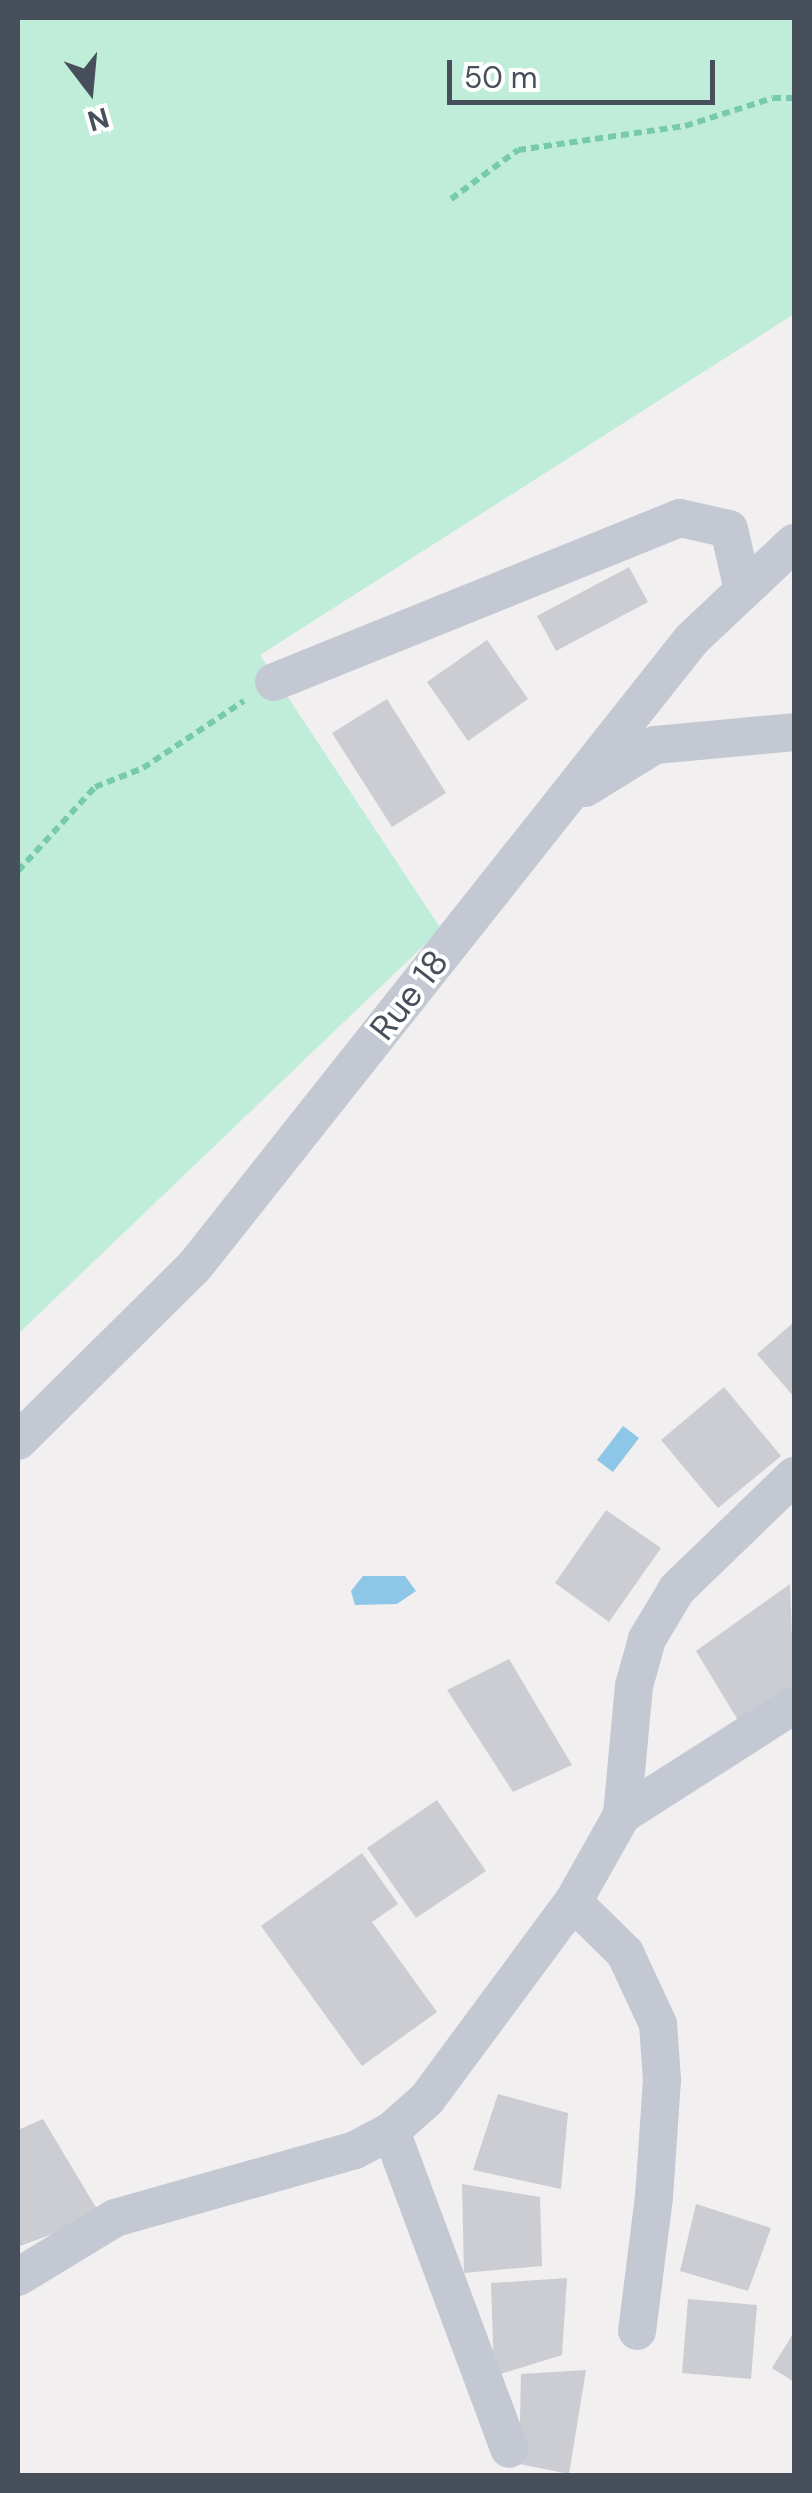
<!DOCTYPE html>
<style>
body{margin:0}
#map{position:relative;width:812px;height:2493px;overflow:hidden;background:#f1efef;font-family:"DM Sans",sans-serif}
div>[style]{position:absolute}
.green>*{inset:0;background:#bfedd9}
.water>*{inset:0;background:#8ec6e8}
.building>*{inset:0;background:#cccdd3}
.path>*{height:6px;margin-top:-3px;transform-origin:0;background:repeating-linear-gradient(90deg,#78caaf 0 8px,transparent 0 13px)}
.minor>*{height:38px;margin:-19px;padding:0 19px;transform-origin:19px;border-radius:19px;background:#c3c8d3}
span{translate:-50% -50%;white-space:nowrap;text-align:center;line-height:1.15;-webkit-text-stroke:8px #fff;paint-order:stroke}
.street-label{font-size:35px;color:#474f5b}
.frame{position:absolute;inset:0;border:20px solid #474f5b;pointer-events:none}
.north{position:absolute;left:40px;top:40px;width:100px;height:100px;-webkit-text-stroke:8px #fff;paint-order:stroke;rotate:164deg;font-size:28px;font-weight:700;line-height:40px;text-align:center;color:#474f5b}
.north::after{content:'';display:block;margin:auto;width:35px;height:45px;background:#474f5b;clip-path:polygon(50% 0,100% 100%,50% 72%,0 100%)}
.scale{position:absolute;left:447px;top:60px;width:268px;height:45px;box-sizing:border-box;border:5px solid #474f5b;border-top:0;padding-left:12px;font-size:30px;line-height:35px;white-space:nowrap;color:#474f5b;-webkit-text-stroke:8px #fff;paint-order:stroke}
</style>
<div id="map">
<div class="green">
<i style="clip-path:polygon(18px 18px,794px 18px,794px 314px,260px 655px,441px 929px,18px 1334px)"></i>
</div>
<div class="water">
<i style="clip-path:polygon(623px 1426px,639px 1438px,613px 1472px,597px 1460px)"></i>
<i style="clip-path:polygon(363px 1576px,405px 1576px,416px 1591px,397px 1604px,355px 1605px,351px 1591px)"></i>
</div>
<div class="building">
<i style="clip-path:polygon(629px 567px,648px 602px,556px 651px,537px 616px)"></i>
<i style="clip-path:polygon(487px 640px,528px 699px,468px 741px,427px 682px)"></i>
<i style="clip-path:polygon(387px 699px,446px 793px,392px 827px,332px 733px)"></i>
<i style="clip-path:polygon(794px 1322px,794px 1397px,757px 1354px)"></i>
<i style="clip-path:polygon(724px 1387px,781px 1456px,718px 1508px,661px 1440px)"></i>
<i style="clip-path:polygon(606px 1510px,661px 1548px,609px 1622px,555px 1583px)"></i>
<i style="clip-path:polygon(790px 1584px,794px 1689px,742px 1727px,696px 1651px)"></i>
<i style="clip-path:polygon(509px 1659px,572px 1765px,513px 1792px,447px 1690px)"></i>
<i style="clip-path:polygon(437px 1800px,486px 1871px,416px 1918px,367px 1848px)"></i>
<i style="clip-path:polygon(362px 1853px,398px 1904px,372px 1922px,437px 2012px,362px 2066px,261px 1926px)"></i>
<i style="clip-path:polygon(498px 2094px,568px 2113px,561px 2189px,473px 2170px)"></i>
<i style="clip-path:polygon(43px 2119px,101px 2216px,20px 2246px,18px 2130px)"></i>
<i style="clip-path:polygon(462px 2184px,540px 2197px,542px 2266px,464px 2273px)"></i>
<i style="clip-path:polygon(696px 2204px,771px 2228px,748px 2291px,680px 2271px)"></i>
<i style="clip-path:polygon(567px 2278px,562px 2355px,494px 2376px,491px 2283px)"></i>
<i style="clip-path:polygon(688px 2299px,757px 2305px,751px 2379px,682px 2373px)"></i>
<i style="clip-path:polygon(794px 2332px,794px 2382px,772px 2368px)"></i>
<i style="clip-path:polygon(586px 2370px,569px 2474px,519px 2464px,521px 2374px)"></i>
</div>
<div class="path">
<i style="left:451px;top:199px;width:83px;rotate:-36.2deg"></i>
<i style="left:518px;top:150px;width:169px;rotate:-8.2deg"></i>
<i style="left:685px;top:126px;width:92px;rotate:-17.7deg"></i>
<i style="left:773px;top:98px;width:21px"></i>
<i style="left:18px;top:871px;width:114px;rotate:-47.5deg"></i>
<i style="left:95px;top:787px;width:52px;rotate:-21.6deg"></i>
<i style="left:143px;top:768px;width:121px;rotate:-33.6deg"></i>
</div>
<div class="minor">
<i style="left:274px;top:682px;width:438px;rotate:-22deg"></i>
<i style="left:680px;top:518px;width:50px;rotate:12.7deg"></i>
<i style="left:729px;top:529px;width:63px;rotate:77.1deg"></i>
<i style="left:585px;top:788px;width:82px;rotate:-31.6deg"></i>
<i style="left:655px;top:745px;width:140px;rotate:-5.3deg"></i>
<i style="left:18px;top:1441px;width:247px;rotate:-44.7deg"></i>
<i style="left:194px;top:1267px;width:801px;rotate:-51.59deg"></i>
<i style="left:692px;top:639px;width:140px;rotate:-43.3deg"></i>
<i style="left:622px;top:1815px;width:204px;rotate:-32.6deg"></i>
<i style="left:573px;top:1902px;width:73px;rotate:44.4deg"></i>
<i style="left:625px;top:1953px;width:78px;rotate:65.1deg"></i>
<i style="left:658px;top:2024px;width:56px;rotate:85.9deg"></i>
<i style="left:662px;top:2080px;width:117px;rotate:93.9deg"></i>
<i style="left:654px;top:2197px;width:135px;rotate:97.2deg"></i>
<i style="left:391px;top:2131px;width:339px;rotate:69.6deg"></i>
<i style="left:18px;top:2277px;width:114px;rotate:-31.3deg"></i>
<i style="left:115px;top:2218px;width:249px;rotate:-15.8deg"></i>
<i style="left:355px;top:2150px;width:41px;rotate:-27.8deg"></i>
<i style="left:391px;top:2131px;width:48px;rotate:-41.6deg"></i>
<i style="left:427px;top:2099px;width:245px;rotate:-53.5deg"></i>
<i style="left:573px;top:1902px;width:100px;rotate:-60.6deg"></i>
<i style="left:622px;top:1815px;width:130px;rotate:-84.7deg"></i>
<i style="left:634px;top:1686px;width:49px;rotate:-74.5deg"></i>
<i style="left:647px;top:1639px;width:58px;rotate:-59deg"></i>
<i style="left:677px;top:1589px;width:163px;rotate:-44deg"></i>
</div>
<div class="street-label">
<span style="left:409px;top:995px;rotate:-52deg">Rue 18</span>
</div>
<div class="frame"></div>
<div class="north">N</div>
<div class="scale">50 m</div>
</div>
